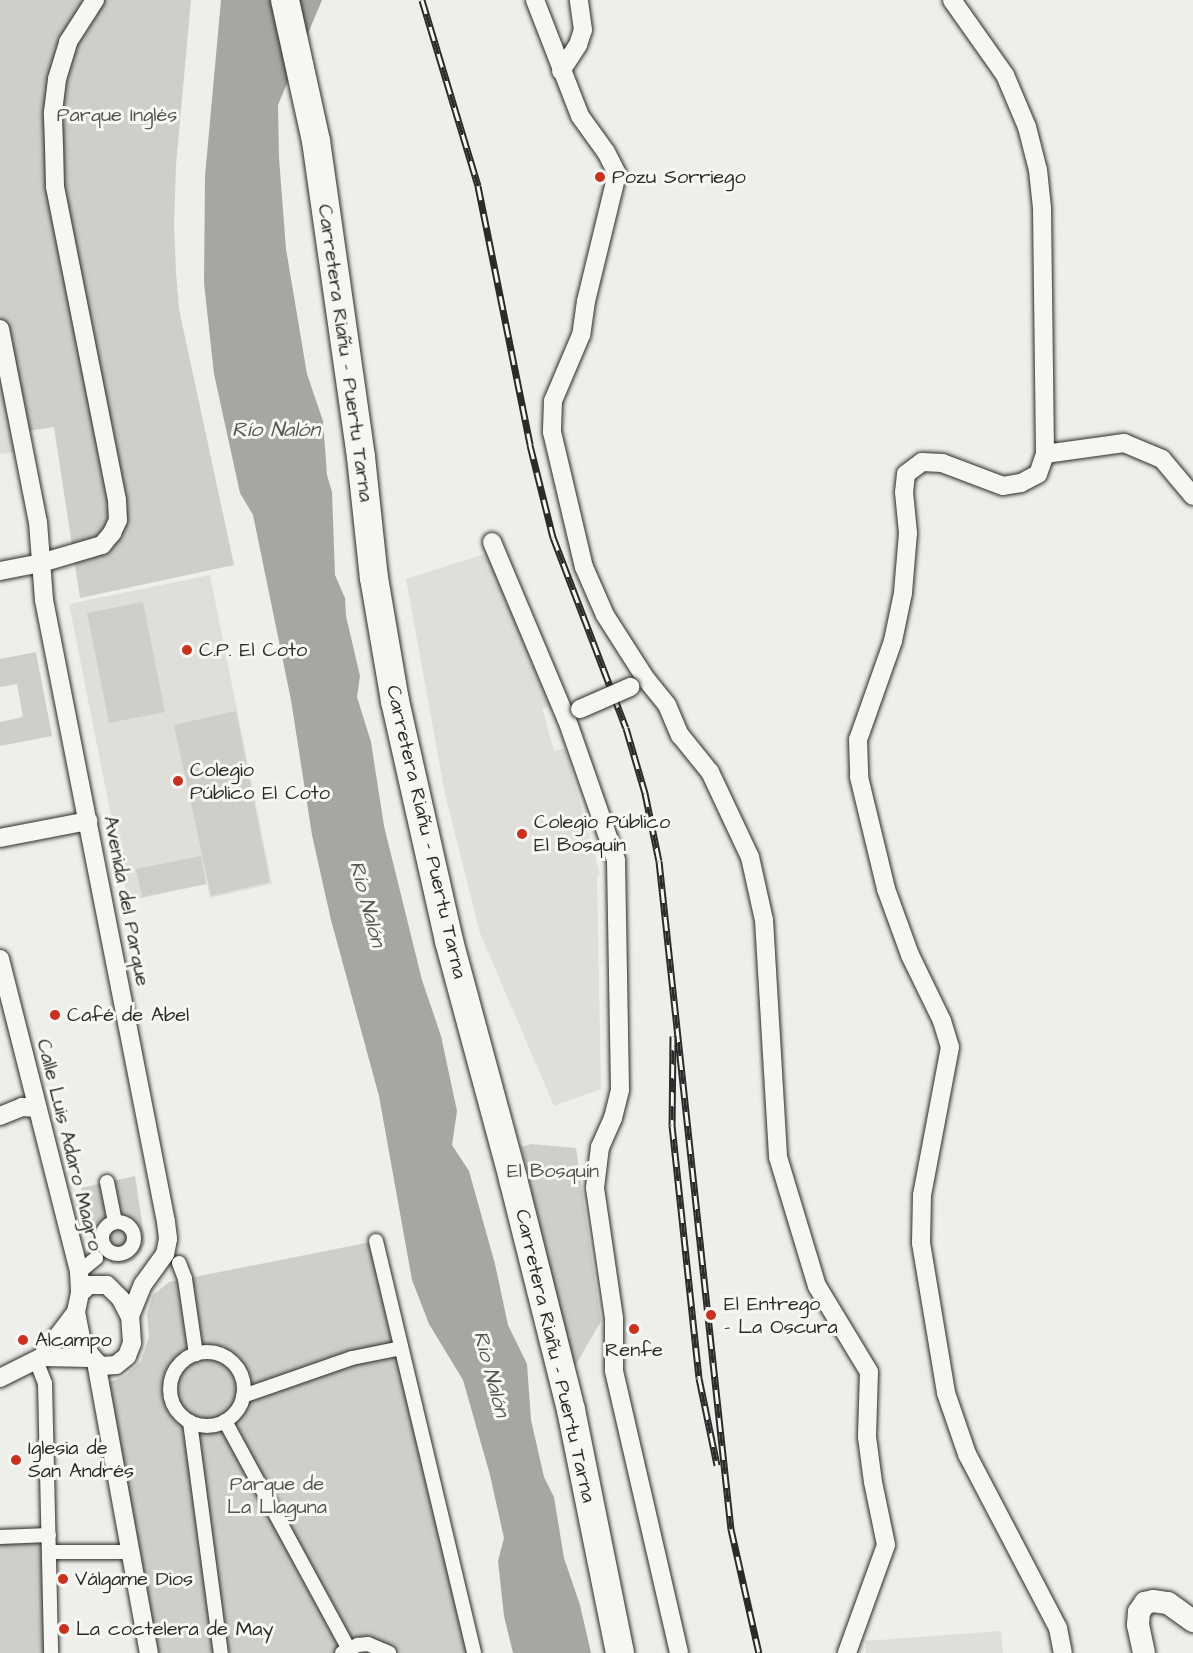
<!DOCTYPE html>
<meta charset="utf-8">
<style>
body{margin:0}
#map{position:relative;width:1193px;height:1653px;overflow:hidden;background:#eeeeea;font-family:"Architects Daughter",sans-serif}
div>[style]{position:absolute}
.built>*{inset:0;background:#dededb}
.green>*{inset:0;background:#cececa}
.water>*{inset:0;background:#a6a6a3}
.roads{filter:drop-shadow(0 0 2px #2b2b2b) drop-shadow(0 0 2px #2b2b2b)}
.pedestrian>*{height:14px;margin:-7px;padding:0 7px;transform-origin:7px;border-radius:7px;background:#f6f6f2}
.pedestrian>.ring{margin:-7px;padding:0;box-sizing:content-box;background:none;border:14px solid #f6f6f2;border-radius:50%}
.minor>*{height:18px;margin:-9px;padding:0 9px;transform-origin:9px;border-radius:9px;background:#f6f6f2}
.tertiary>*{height:22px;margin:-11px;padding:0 11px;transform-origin:11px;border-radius:11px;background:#f6f6f2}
.primary>*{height:28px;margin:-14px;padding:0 14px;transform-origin:14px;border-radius:14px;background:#f6f6f2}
.rail>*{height:7px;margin-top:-3.5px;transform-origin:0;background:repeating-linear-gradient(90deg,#f6f6f2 0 14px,#2b2b2b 0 28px);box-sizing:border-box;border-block:2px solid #2b2b2b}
.bridges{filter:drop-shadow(0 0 2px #2b2b2b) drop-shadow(0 0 2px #2b2b2b)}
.minor-bridge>*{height:18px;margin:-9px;padding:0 9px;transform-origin:9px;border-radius:9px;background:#f6f6f2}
.dots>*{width:16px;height:16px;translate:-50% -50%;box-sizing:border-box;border:3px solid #f6f6f2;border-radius:50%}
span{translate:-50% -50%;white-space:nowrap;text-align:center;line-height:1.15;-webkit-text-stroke:6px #f6f6f2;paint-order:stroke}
.park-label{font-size:20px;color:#545453}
.poi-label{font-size:20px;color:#2b2b2b}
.left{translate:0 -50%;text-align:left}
.street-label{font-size:20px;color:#2b2b2b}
.water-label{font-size:21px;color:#565655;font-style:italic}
</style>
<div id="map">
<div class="built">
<i style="clip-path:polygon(0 369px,16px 452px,0 454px)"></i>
<i style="clip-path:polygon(494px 551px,554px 705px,542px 708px,554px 751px,565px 748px,600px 875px,597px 876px,601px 1089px,554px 1106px,480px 933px,445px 794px,406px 579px)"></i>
<i style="clip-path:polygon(210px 575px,272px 884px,210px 898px,207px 884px,128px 901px,69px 604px)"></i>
<i style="clip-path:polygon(1001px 1631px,1003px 1653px,866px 1653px,866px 1641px)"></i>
</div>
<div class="green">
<i style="clip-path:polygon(0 0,191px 0,176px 165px,174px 224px,176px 272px,179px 309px,234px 565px,80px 598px,54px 427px,21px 432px,0 329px)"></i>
<i style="clip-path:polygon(143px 602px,165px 712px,109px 723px,87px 613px)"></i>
<i style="clip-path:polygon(36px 652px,52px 736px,0 746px,0 722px,23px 717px,17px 684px,0 687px,0 659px)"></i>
<i style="clip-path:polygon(236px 711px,270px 882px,211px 896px,174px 725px)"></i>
<i style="clip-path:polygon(201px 856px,206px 884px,142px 897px,136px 869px)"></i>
<i style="clip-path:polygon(531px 1144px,576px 1148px,601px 1321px,574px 1368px,521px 1147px)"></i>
<i style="clip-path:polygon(135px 1176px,145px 1242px,141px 1252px,134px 1260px,124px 1264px,113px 1264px,95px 1252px,81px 1188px)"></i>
<i style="clip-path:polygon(376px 1241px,474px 1653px,149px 1653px,102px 1385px,125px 1376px,141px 1361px,149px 1337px,147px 1314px,153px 1295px,169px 1282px)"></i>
<i style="clip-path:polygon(0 1541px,44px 1541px,46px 1653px,0 1653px)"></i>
</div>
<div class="water">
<i style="clip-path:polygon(221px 0,322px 0,278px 105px,279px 158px,286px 249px,307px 374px,323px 421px,327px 475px,332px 492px,335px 575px,345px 598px,346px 616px,360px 676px,357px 697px,371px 742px,384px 826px,422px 980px,441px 1036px,457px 1111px,452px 1145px,469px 1171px,495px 1264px,508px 1325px,527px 1364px,531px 1420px,544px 1477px,554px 1497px,564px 1558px,580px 1605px,591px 1653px,513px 1653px,504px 1616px,498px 1561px,504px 1538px,490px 1475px,463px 1380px,429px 1324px,412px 1280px,379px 1096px,331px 920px,312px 835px,291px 700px,253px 515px,240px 493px,214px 374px,204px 283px,205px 176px)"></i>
</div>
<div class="roads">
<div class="pedestrian">
<i style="left:107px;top:1182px;width:41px;rotate:78.7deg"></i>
<i class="ring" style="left:102px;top:1222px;width:18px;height:18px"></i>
<i style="left:376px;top:1241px;width:423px;rotate:76.6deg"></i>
<i style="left:179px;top:1263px;width:17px;rotate:69deg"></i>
<i style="left:185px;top:1279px;width:76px;rotate:81.7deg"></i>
<i style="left:79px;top:1272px;width:22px;rotate:-39deg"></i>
<i class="ring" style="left:170px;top:1352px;width:60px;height:60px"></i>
<i style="left:36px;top:1360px;width:25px;rotate:69deg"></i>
<i style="left:45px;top:1383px;width:270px;rotate:88.7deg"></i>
<i style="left:243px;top:1396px;width:115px;rotate:-19.2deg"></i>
<i style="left:352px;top:1358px;width:50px;rotate:-11.5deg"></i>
<i style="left:225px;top:1421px;width:258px;rotate:61.5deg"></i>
<i style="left:190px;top:1422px;width:233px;rotate:82.4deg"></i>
<i style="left:0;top:1537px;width:49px;rotate:-2.3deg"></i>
<i style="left:49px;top:1552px;width:81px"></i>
<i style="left:342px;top:1653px;width:18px;rotate:-27deg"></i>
<i style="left:358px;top:1645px;width:10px;rotate:-6deg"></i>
<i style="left:368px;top:1644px;width:23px;rotate:23deg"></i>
</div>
<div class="minor">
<i style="left:535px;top:0;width:124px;rotate:68.8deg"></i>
<i style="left:580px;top:116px;width:44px;rotate:54.2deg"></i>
<i style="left:606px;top:152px;width:25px;rotate:63deg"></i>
<i style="left:617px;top:174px;width:131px;rotate:103.7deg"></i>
<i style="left:586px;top:301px;width:34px;rotate:98deg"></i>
<i style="left:581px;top:335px;width:72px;rotate:113deg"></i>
<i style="left:553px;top:401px;width:31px;rotate:92deg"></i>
<i style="left:552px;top:432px;width:139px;rotate:76.7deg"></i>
<i style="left:584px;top:567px;width:52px;rotate:66.4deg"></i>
<i style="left:605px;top:615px;width:76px;rotate:57.4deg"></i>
<i style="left:646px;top:679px;width:33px;rotate:51deg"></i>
<i style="left:667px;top:705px;width:33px;rotate:67deg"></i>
<i style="left:680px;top:735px;width:48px;rotate:51deg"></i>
<i style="left:710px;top:772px;width:94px;rotate:64.8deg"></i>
<i style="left:750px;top:857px;width:65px;rotate:77.5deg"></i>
<i style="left:764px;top:920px;width:237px;rotate:86.6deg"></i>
<i style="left:778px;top:1157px;width:135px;rotate:73.2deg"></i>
<i style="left:817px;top:1286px;width:100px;rotate:58.8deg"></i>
<i style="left:869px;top:1372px;width:65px;rotate:91.8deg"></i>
<i style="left:867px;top:1437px;width:45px;rotate:82.4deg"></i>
<i style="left:873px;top:1482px;width:64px;rotate:78.3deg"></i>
<i style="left:886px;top:1545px;width:115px;rotate:109.9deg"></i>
<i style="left:952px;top:0;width:92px;rotate:54.8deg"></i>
<i style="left:1005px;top:75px;width:56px;rotate:67.1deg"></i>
<i style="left:1027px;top:127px;width:44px;rotate:75.7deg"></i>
<i style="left:1038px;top:170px;width:38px;rotate:84deg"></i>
<i style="left:1042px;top:208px;width:246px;rotate:89.3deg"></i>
<i style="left:1045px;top:454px;width:21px;rotate:109deg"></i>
<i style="left:1038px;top:474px;width:19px;rotate:152deg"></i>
<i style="left:1021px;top:483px;width:18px;rotate:171deg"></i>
<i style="left:1003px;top:486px;width:65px;rotate:-159.3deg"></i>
<i style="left:942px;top:463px;width:20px;rotate:-177deg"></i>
<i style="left:922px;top:462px;width:20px;rotate:143deg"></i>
<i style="left:906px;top:474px;width:18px;rotate:96deg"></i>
<i style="left:904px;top:492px;width:41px;rotate:84.4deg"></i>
<i style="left:908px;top:533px;width:60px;rotate:94.8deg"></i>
<i style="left:903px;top:593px;width:49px;rotate:101.8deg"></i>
<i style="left:893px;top:641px;width:105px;rotate:109.5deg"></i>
<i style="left:858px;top:740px;width:37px;rotate:88deg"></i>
<i style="left:859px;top:777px;width:115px;rotate:76.4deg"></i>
<i style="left:886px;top:889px;width:70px;rotate:70deg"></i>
<i style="left:910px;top:955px;width:73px;rotate:64.1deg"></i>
<i style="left:942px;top:1021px;width:27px;rotate:73deg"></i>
<i style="left:950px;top:1047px;width:151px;rotate:100.7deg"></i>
<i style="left:922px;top:1195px;width:48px;rotate:91.2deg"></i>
<i style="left:921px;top:1243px;width:152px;rotate:80.5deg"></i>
<i style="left:946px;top:1393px;width:65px;rotate:71deg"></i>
<i style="left:967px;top:1454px;width:196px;rotate:62.4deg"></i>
<i style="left:1058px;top:1628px;width:25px;rotate:79deg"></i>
<i style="left:561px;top:71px;width:31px;rotate:-57deg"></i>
<i style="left:578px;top:45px;width:16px;rotate:-72deg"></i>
<i style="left:583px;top:30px;width:30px;rotate:-98deg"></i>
<i style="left:0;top:329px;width:197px;rotate:78.9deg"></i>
<i style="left:38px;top:522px;width:78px;rotate:85.6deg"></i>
<i style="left:44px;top:600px;width:634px;rotate:78.9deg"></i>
<i style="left:166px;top:1222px;width:17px;rotate:83deg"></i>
<i style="left:168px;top:1239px;width:15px;rotate:101deg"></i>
<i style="left:165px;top:1254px;width:37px;rotate:126deg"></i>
<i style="left:143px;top:1284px;width:35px;rotate:112deg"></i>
<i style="left:1045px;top:454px;width:80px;rotate:-7.9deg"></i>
<i style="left:1124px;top:443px;width:41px;rotate:22.8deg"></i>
<i style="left:1162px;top:459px;width:48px;rotate:50deg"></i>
<i style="left:492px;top:542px;width:193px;rotate:67.2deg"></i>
<i style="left:567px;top:720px;width:148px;rotate:70.7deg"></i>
<i style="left:616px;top:860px;width:230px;rotate:89deg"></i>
<i style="left:620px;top:1090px;width:29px;rotate:104deg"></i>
<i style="left:613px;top:1118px;width:32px;rotate:114deg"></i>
<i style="left:600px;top:1147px;width:41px;rotate:97deg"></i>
<i style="left:595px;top:1188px;width:131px;rotate:81.7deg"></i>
<i style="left:614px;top:1318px;width:53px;rotate:90deg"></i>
<i style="left:614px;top:1371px;width:289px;rotate:77deg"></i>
<i style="left:0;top:571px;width:42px;rotate:-11deg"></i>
<i style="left:41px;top:563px;width:64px;rotate:-16.4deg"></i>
<i style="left:102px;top:545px;width:16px;rotate:-50deg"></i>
<i style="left:112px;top:533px;width:14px;rotate:-65deg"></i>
<i style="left:118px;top:520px;width:20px;rotate:-93deg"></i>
<i style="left:117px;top:500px;width:320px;rotate:-101.2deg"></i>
<i style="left:55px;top:186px;width:40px;rotate:-91.4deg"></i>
<i style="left:54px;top:146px;width:34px;rotate:-92deg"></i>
<i style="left:53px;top:112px;width:33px;rotate:-83deg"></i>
<i style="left:57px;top:79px;width:39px;rotate:-73deg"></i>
<i style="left:68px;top:42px;width:50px;rotate:-57.3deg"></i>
<i style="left:0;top:838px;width:90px;rotate:-10.9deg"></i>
<i style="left:0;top:959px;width:323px;rotate:75.8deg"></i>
<i style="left:79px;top:1272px;width:21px;rotate:87deg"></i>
<i style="left:80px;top:1293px;width:19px;rotate:102deg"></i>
<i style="left:76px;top:1312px;width:33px;rotate:79deg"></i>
<i style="left:82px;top:1344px;width:23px;rotate:52deg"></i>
<i style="left:96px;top:1362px;width:7px;rotate:34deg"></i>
<i style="left:102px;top:1366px;width:14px;rotate:-4deg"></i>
<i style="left:116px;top:1365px;width:14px;rotate:-39deg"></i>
<i style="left:127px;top:1356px;width:14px;rotate:-69deg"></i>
<i style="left:132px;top:1343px;width:26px;rotate:-94deg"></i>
<i style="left:130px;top:1317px;width:20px;rotate:-117deg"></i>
<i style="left:121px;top:1299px;width:20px;rotate:-135deg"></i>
<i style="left:107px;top:1285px;width:18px;rotate:180deg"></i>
<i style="left:89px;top:1285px;width:12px;rotate:138deg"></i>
<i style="left:0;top:1116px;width:24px;rotate:-22deg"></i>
<i style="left:22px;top:1107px;width:15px;rotate:4deg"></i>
<i style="left:42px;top:1357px;width:49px;rotate:1.2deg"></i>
<i style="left:96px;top:1362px;width:296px;rotate:79.7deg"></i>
<i style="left:0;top:1378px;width:47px;rotate:-26.6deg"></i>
<i style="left:42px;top:1357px;width:56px;rotate:-52.9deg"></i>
</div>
<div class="tertiary">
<i style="left:1144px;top:1653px;width:29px;rotate:-102deg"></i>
<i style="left:1138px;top:1625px;width:13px;rotate:-86deg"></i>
<i style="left:1139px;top:1612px;width:11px;rotate:-56deg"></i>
<i style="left:1145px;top:1603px;width:8px;rotate:-14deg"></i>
<i style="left:1153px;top:1601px;width:15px;rotate:8deg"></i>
<i style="left:1168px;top:1603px;width:31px;rotate:36deg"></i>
</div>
<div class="primary">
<i style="left:285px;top:0;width:144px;rotate:77.6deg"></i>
<i style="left:316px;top:141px;width:319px;rotate:81.9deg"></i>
<i style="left:361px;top:457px;width:122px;rotate:83.9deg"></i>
<i style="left:374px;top:578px;width:125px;rotate:80.3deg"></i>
<i style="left:395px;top:701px;width:246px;rotate:77.3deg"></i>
<i style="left:449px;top:941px;width:246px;rotate:74.9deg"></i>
<i style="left:513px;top:1179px;width:238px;rotate:75.9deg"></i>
<i style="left:571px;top:1410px;width:248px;rotate:78.6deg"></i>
</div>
</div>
<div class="rail">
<i style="left:422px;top:0;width:194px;rotate:73.2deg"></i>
<i style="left:478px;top:186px;width:264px;rotate:78.6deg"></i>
<i style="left:530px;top:445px;width:95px;rotate:76deg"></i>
<i style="left:553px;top:537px;width:204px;rotate:69.1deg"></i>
<i style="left:626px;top:728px;width:68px;rotate:73.7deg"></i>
<i style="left:645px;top:793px;width:69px;rotate:78.4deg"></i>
<i style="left:659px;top:861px;width:672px;rotate:83.85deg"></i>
<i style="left:731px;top:1529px;width:127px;rotate:77.3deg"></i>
<i style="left:673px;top:1036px;width:89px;rotate:90.6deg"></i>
<i style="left:672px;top:1125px;width:254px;rotate:83.9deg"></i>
<i style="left:699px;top:1378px;width:89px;rotate:78.3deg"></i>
</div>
<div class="bridges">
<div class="minor-bridge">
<i style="left:580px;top:709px;width:55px;rotate:-23.7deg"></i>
</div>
</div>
<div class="dots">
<i style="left:600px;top:177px;background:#c8321e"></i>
<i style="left:187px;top:650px;background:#c8321e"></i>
<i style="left:178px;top:781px;background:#c8321e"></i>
<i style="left:522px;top:834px;background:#c8321e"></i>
<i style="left:55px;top:1015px;background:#c8321e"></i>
<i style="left:711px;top:1315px;background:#c8321e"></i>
<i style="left:634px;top:1329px;background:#c8321e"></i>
<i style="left:23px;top:1340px;background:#c8321e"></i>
<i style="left:16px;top:1460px;background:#c8321e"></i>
<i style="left:63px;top:1579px;background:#c8321e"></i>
<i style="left:64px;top:1629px;background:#c8321e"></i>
</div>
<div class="park-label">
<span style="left:117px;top:115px">Parque Inglés</span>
<span style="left:553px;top:1171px">El Bosquín</span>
<span style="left:277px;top:1496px">Parque de<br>La Llaguna</span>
</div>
<div class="poi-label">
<span class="left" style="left:612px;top:177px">Pozu Sorriego</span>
<span class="left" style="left:199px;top:650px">C.P. El Coto</span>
<span class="left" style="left:190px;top:782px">Colegio<br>Público El Coto</span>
<span class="left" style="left:534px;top:834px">Colegio Público<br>El Bosquín</span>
<span class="left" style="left:67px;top:1015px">Café de Abel</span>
<span class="left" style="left:724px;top:1316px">El Entrego<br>- La Oscura</span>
<span class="left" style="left:35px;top:1340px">Alcampo</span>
<span style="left:634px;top:1350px">Renfe</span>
<span class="left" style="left:28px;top:1460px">Iglesia de<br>San Andrés</span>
<span class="left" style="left:75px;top:1579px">Válgame Dios</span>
<span class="left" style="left:76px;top:1629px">La coctelera de May</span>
</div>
<div class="street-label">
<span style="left:345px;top:353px;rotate:82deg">Carretera Riañu - Puertu Tarna</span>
<span style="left:426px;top:832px;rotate:77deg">Carretera Riañu - Puertu Tarna</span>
<span style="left:126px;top:901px;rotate:79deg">Avenida del Parque</span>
<span style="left:69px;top:1145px;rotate:76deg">Calle Luis Adaro Magro</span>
<span style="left:555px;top:1356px;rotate:77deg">Carretera Riañu - Puertu Tarna</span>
</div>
<div class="water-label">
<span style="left:276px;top:430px">Río Nalón</span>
<span style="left:367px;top:904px;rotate:75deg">Río Nalón</span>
<span style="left:491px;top:1374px;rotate:75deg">Río Nalón</span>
</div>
</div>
